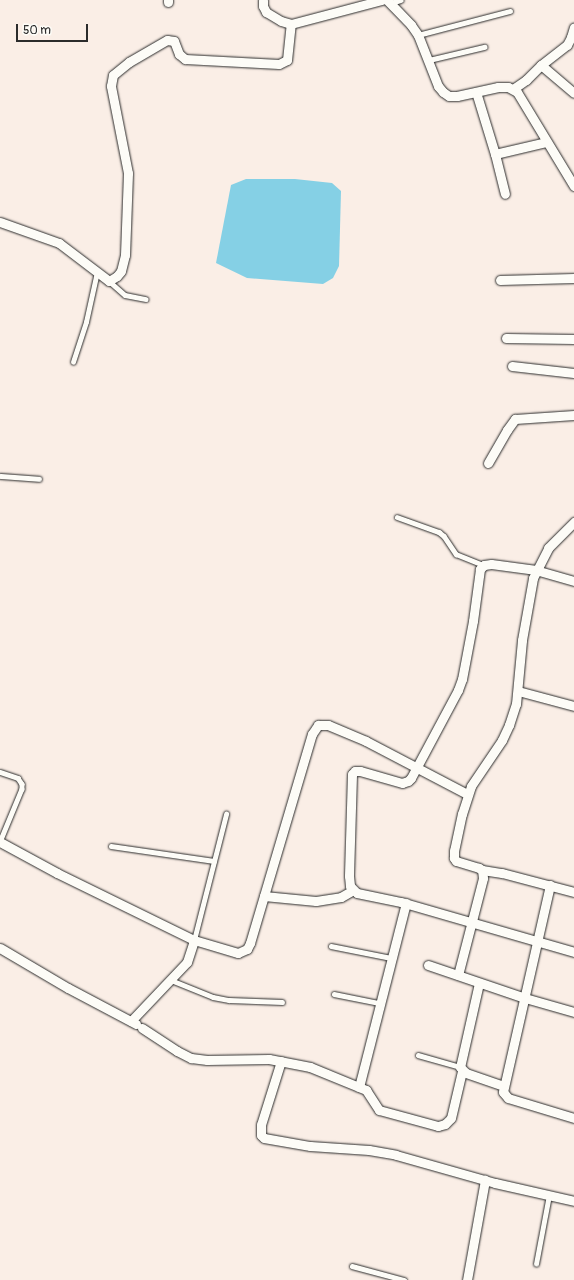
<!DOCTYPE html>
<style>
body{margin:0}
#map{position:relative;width:574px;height:1280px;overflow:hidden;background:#faeee6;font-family:Pangolin,sans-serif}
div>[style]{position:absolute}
.water>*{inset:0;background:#85d0e5}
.roads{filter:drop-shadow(0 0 1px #2b2b2b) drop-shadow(0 0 1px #2b2b2b)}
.lane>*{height:4.5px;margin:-2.25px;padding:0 2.25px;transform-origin:2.25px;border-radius:2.25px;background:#fdfcf7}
.street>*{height:9px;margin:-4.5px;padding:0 4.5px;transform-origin:4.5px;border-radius:4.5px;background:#fdfcf7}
span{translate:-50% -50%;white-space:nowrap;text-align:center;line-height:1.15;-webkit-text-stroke:3px #fdfcf7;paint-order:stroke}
.scale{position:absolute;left:16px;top:24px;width:72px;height:18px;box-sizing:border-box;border:2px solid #2b2b2b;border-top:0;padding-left:5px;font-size:12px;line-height:14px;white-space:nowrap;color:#2b2b2b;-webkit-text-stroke:3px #fdfcf7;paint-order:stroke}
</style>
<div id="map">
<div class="water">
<i style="clip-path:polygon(246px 179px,295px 179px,332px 183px,341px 191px,339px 266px,333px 278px,323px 284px,247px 278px,216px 263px,231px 185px)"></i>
</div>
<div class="roads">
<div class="lane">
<i style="left:391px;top:3px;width:10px;rotate:-17deg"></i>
<i style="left:418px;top:35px;width:95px;rotate:-14.6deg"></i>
<i style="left:429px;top:60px;width:57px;rotate:-13.3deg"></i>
<i style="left:109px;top:281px;width:21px;rotate:41deg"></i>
<i style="left:125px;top:295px;width:21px;rotate:11deg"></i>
<i style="left:73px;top:362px;width:42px;rotate:-72deg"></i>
<i style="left:86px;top:322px;width:51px;rotate:-77.6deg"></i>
<i style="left:0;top:476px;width:39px;rotate:4deg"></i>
<i style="left:397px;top:517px;width:45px;rotate:19.7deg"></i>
<i style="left:439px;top:532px;width:6px;rotate:39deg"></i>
<i style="left:444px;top:536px;width:22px;rotate:56deg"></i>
<i style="left:456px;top:554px;width:29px;rotate:22deg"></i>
<i style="left:0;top:772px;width:19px;rotate:18deg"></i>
<i style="left:18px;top:778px;width:7px;rotate:56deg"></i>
<i style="left:22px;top:784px;width:5px;rotate:90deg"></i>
<i style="left:22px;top:789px;width:57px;rotate:112.5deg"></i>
<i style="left:111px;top:846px;width:104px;rotate:8.3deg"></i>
<i style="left:194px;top:940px;width:130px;rotate:-75.7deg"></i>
<i style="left:331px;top:946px;width:61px;rotate:11.3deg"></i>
<i style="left:171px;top:980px;width:45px;rotate:22deg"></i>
<i style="left:213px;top:997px;width:16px;rotate:11deg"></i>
<i style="left:229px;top:1000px;width:53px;rotate:2.2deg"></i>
<i style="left:334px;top:994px;width:46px;rotate:11.3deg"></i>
<i style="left:418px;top:1055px;width:44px;rotate:15.9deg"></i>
<i style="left:536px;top:1264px;width:70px;rotate:-79.3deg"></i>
<i style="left:352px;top:1266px;width:54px;rotate:15.1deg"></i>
</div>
<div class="street">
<i style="left:263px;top:0;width:6px;rotate:90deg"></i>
<i style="left:263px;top:6px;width:7px;rotate:63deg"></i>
<i style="left:266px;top:12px;width:17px;rotate:31deg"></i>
<i style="left:281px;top:21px;width:10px;rotate:17deg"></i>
<i style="left:291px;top:24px;width:94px;rotate:-14.8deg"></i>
<i style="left:387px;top:0;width:35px;rotate:46deg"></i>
<i style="left:411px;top:25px;width:12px;rotate:55deg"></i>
<i style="left:418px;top:35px;width:55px;rotate:68.6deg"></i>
<i style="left:438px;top:86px;width:8px;rotate:50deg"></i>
<i style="left:443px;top:92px;width:7px;rotate:34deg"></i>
<i style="left:449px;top:96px;width:8px"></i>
<i style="left:457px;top:96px;width:42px;rotate:-12.4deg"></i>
<i style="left:498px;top:87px;width:10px"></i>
<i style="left:508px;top:87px;width:10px;rotate:29deg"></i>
<i style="left:517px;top:92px;width:110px;rotate:58.8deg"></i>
<i style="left:168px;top:2px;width:2px;rotate:-90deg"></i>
<i style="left:541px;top:65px;width:43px;rotate:40.3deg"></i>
<i style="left:513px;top:89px;width:16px;rotate:-35deg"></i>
<i style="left:526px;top:80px;width:21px;rotate:-45deg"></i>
<i style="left:541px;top:65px;width:33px;rotate:-38deg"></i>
<i style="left:567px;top:45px;width:9px;rotate:-63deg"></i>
<i style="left:571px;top:37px;width:10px;rotate:-73deg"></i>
<i style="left:476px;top:92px;width:65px;rotate:73deg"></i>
<i style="left:495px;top:154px;width:41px;rotate:76deg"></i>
<i style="left:495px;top:154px;width:52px;rotate:-13.2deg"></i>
<i style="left:0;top:222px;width:63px;rotate:19.6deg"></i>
<i style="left:59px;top:243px;width:63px;rotate:37.2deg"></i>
<i style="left:109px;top:281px;width:9px;rotate:-32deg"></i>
<i style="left:117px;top:276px;width:6px;rotate:-51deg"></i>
<i style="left:121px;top:271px;width:16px;rotate:-76deg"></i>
<i style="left:125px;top:255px;width:82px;rotate:-87.9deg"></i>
<i style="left:128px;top:173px;width:89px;rotate:-101.1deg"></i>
<i style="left:111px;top:86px;width:11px;rotate:-80deg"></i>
<i style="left:113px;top:75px;width:21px;rotate:-39deg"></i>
<i style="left:129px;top:62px;width:44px;rotate:-30.1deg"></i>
<i style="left:167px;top:40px;width:7px;rotate:8deg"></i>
<i style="left:174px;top:41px;width:14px;rotate:69deg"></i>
<i style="left:179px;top:54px;width:8px;rotate:40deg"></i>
<i style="left:185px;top:59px;width:94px;rotate:3deg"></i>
<i style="left:279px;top:64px;width:9px;rotate:-27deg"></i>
<i style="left:287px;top:60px;width:36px;rotate:-84deg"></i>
<i style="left:500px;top:280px;width:74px;rotate:-1.5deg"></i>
<i style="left:506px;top:338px;width:68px;rotate:0.8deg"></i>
<i style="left:512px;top:366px;width:62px;rotate:6.4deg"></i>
<i style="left:488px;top:463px;width:38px;rotate:-60deg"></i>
<i style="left:507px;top:430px;width:14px;rotate:-54deg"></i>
<i style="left:515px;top:419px;width:59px;rotate:-3.9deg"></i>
<i style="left:574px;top:581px;width:40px;rotate:-164deg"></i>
<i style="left:536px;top:570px;width:45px;rotate:-172.4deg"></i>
<i style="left:491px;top:564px;width:7px;rotate:172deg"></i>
<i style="left:484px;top:565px;width:6px;rotate:135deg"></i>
<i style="left:480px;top:569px;width:52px;rotate:97.7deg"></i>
<i style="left:473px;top:621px;width:59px;rotate:100.7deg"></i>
<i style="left:462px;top:679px;width:12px;rotate:110deg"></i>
<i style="left:458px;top:690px;width:100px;rotate:118.1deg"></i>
<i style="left:411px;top:778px;width:4px;rotate:135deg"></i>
<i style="left:408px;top:781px;width:6px;rotate:162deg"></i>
<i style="left:402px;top:783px;width:44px;rotate:-164.1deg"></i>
<i style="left:360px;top:771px;width:5px;rotate:180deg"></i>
<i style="left:355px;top:771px;width:4px;rotate:135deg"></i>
<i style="left:352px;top:774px;width:102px;rotate:91.7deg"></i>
<i style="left:349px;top:876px;width:10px;rotate:84deg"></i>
<i style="left:350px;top:886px;width:10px;rotate:45deg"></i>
<i style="left:357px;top:893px;width:45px;rotate:11.6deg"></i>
<i style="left:401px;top:902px;width:180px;rotate:16.1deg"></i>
<i style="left:518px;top:691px;width:58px;rotate:15deg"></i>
<i style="left:0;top:842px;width:65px;rotate:28.5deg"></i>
<i style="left:57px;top:873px;width:153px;rotate:26.1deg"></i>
<i style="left:194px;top:940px;width:46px;rotate:16.5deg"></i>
<i style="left:238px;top:953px;width:10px;rotate:-24deg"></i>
<i style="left:247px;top:949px;width:7px;rotate:-63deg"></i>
<i style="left:250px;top:943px;width:218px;rotate:-73.5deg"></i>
<i style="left:312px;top:734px;width:11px;rotate:-56deg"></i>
<i style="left:318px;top:725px;width:10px"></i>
<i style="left:328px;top:725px;width:41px;rotate:22.8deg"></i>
<i style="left:366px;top:741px;width:114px;rotate:27.7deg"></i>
<i style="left:482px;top:870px;width:20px;rotate:9deg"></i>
<i style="left:502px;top:873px;width:74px;rotate:14.8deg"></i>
<i style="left:550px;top:885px;width:212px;rotate:102.8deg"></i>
<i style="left:503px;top:1092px;width:8px;rotate:50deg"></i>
<i style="left:508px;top:1098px;width:69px;rotate:16.9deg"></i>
<i style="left:264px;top:896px;width:52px;rotate:5.5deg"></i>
<i style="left:316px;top:901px;width:25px;rotate:-9deg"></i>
<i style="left:341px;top:897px;width:14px;rotate:-30deg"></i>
<i style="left:0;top:948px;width:79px;rotate:30.5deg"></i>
<i style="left:68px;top:988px;width:77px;rotate:27.9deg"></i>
<i style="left:428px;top:965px;width:102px;rotate:18.8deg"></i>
<i style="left:525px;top:998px;width:51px;rotate:15.9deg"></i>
<i style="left:458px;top:975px;width:100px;rotate:-75.5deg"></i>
<i style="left:483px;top:878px;width:8px;rotate:-97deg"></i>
<i style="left:482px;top:870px;width:4px;rotate:-146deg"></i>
<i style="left:479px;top:868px;width:24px;rotate:-163deg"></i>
<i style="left:456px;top:861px;width:4px;rotate:-124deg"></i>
<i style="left:454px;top:858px;width:7px;rotate:-90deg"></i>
<i style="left:454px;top:851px;width:38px;rotate:-78deg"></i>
<i style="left:462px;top:814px;width:29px;rotate:-72deg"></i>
<i style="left:471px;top:786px;width:55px;rotate:-56deg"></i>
<i style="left:502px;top:740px;width:17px;rotate:-65deg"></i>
<i style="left:509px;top:725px;width:22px;rotate:-72deg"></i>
<i style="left:516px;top:704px;width:64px;rotate:-84.6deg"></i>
<i style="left:522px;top:640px;width:63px;rotate:-79.9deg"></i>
<i style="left:533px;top:578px;width:34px;rotate:-63deg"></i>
<i style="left:548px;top:548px;width:37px;rotate:-45deg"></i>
<i style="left:479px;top:983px;width:86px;rotate:102.7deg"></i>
<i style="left:460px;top:1067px;width:8px;rotate:45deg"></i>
<i style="left:466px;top:1073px;width:39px;rotate:19deg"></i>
<i style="left:131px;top:1021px;width:81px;rotate:-46.5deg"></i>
<i style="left:187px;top:962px;width:23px;rotate:-72deg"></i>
<i style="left:142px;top:1028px;width:42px;rotate:33.3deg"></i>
<i style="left:177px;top:1051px;width:16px;rotate:27deg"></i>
<i style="left:191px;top:1058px;width:16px;rotate:7deg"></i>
<i style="left:207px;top:1060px;width:62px;rotate:-0.9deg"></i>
<i style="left:269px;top:1059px;width:42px;rotate:11deg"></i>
<i style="left:310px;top:1067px;width:61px;rotate:22.3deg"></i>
<i style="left:366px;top:1090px;width:24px;rotate:57deg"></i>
<i style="left:379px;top:1110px;width:61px;rotate:15.2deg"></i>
<i style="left:438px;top:1126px;width:7px;rotate:-16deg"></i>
<i style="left:445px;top:1124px;width:8px;rotate:-45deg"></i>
<i style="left:451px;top:1118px;width:48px;rotate:-76.8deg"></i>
<i style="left:281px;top:1061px;width:67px;rotate:107.4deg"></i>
<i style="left:261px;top:1125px;width:10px;rotate:90deg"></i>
<i style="left:261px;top:1135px;width:4px;rotate:45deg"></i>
<i style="left:264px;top:1138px;width:47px;rotate:9.9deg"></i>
<i style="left:310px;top:1146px;width:59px;rotate:3.9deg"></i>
<i style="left:369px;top:1150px;width:27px;rotate:10deg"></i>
<i style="left:396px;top:1155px;width:103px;rotate:15.8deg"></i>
<i style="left:495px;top:1183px;width:81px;rotate:12.8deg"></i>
<i style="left:359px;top:1087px;width:190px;rotate:-75.7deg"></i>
<i style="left:467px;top:1280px;width:102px;rotate:-79.8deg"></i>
</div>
</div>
<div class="scale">50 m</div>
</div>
